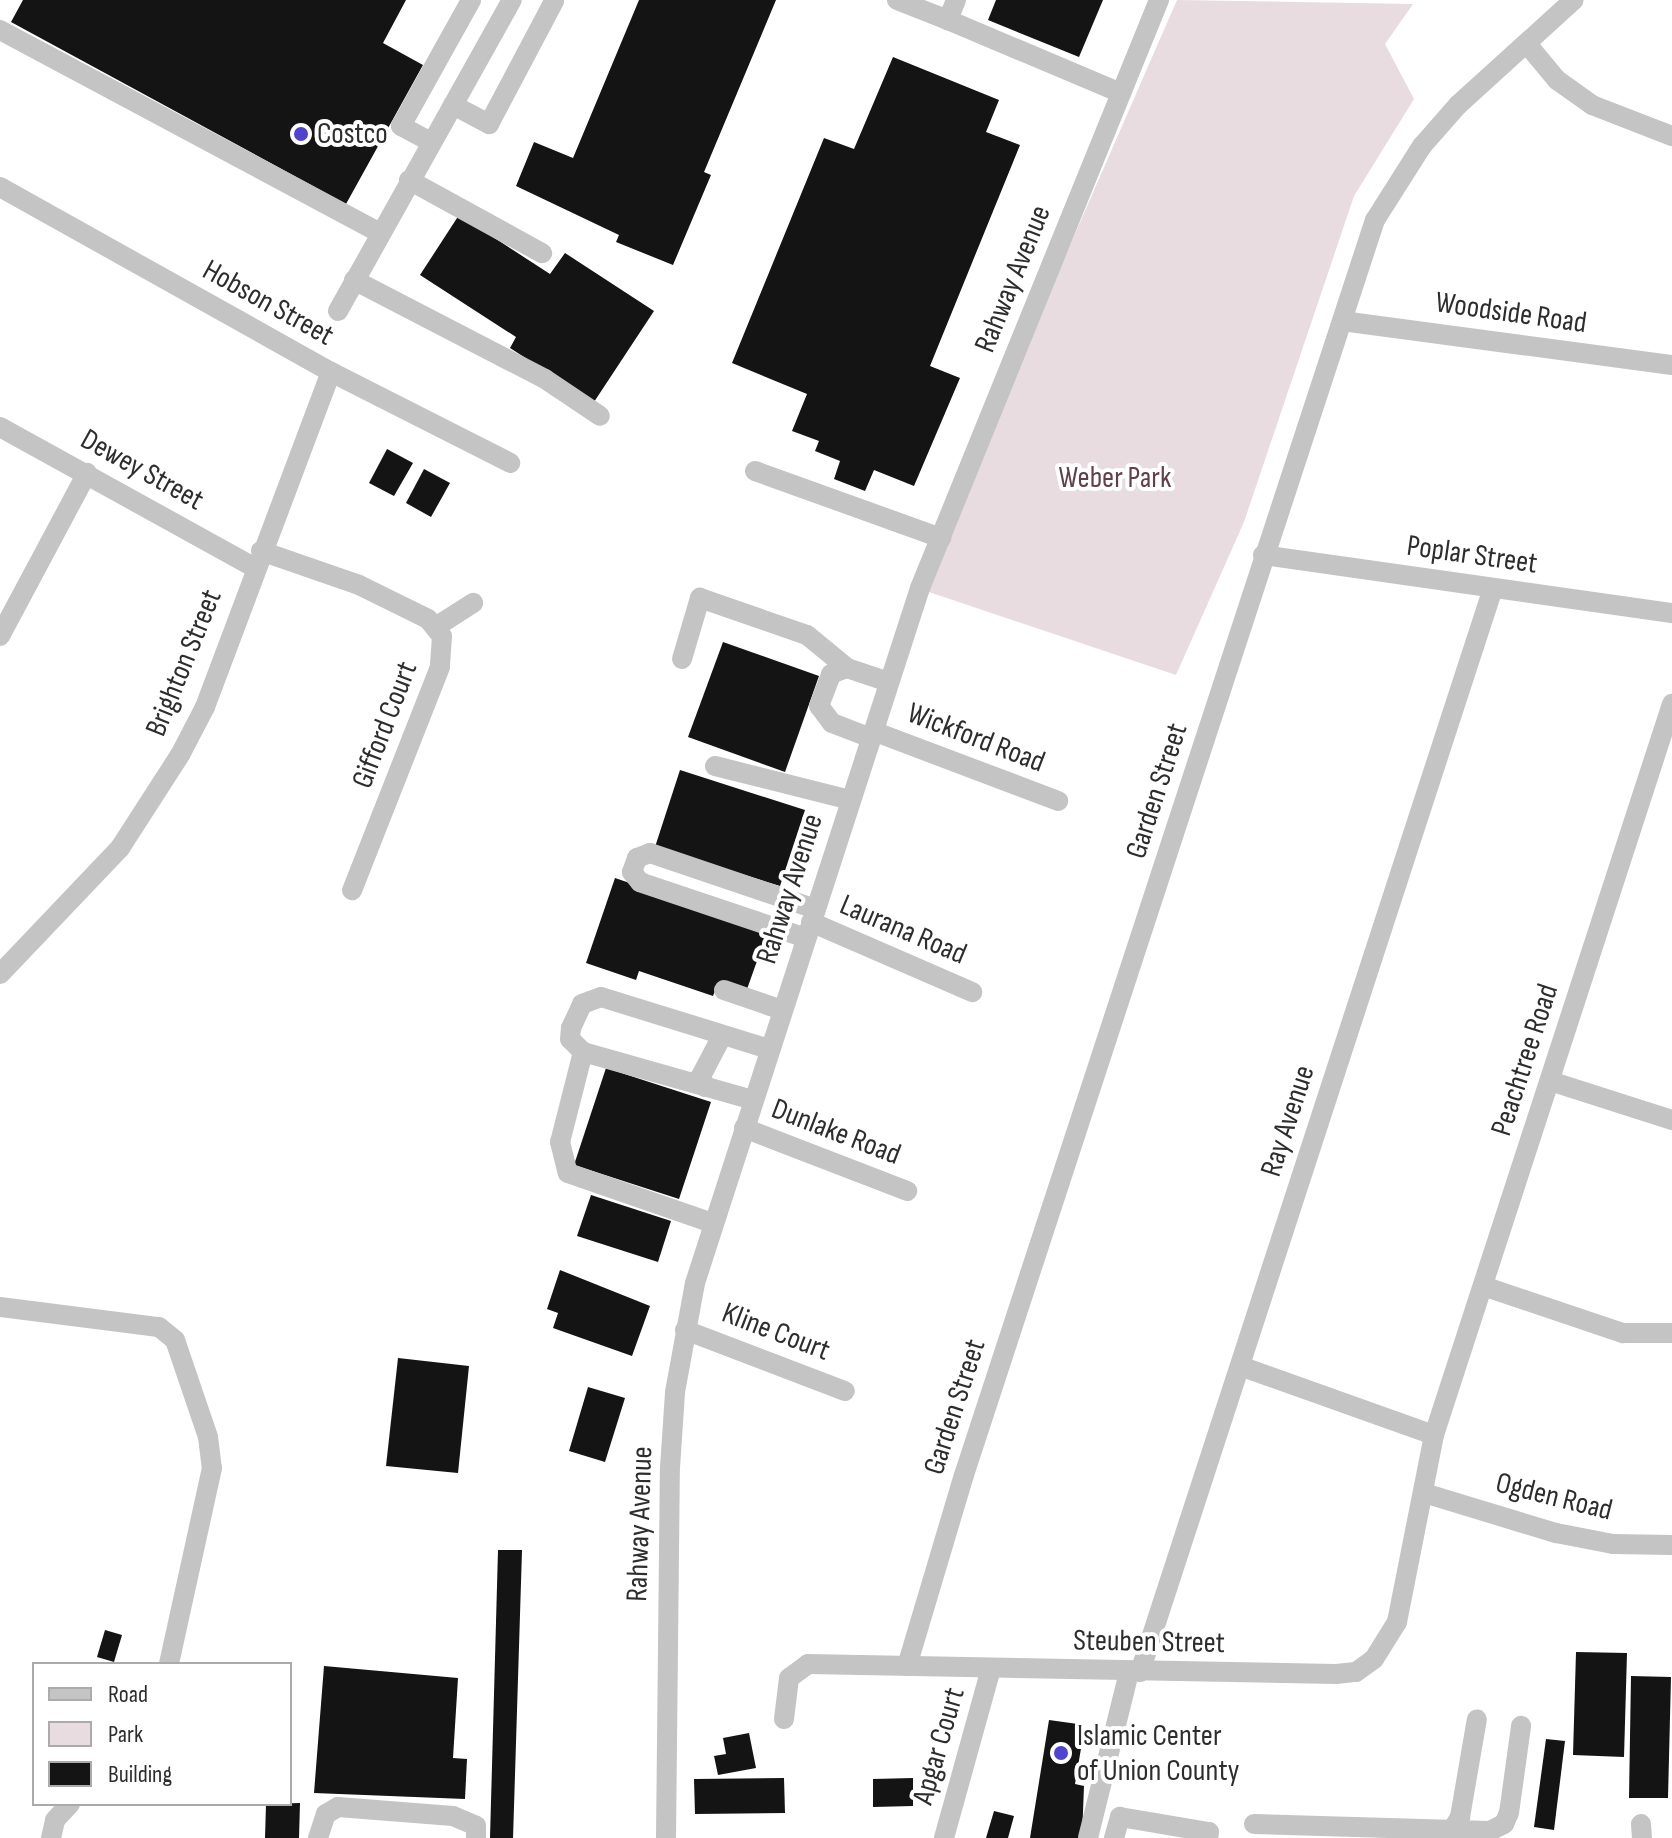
<!DOCTYPE html>
<style>
body{margin:0}
#map{position:relative;width:1672px;height:1838px;overflow:hidden;background:#fff;font-family:"Sofia Sans Condensed",sans-serif}
div>[style]{position:absolute}
.green>*{inset:0;background:#e8dce1}
.building>*{inset:0;background:#141414}
.minor>*{height:20px;margin:-10px;padding:0 10px;transform-origin:10px;border-radius:10px;background:#c4c4c4}
.dots>*{width:22px;height:22px;translate:-50% -50%;box-sizing:border-box;border:4px solid #fff;border-radius:50%}
span{translate:-50% -50%;white-space:nowrap;text-align:center;line-height:1.15;-webkit-text-stroke:8px #fff;paint-order:stroke}
.poi-label{font-size:30px;color:#2d2d2d}
.left{translate:0 -50%;text-align:left}
.street-label{font-size:30px;color:#2d2d2d}
.park-label{font-size:30px;color:#62404b}
.legend{position:absolute;left:32px;top:1662px;width:260px;height:144px;box-sizing:border-box;background:#fff;border:2px solid #ababab;margin:0;padding:10px 14px;list-style:none;font-size:24px;color:#2d2d2d}
.legend li{display:flex;align-items:center;gap:16px;height:40px}
.legend b{width:40px;border:2px solid #ababab}
</style>
<div id="map">
<div class="green">
<i style="clip-path:polygon(1177px 0,1413px 4px,1385px 44px,1414px 99px,1354px 196px,1244px 522px,1176px 675px,920px 589px)"></i>
</div>
<div class="building">
<i style="clip-path:polygon(23px 0,406px 0,383px 43px,423px 65px,346px 204px,11px 22px)"></i>
<i style="clip-path:polygon(639px 0,776px 0,704px 172px,711px 175px,673px 265px,616px 242px,619px 235px,516px 186px,534px 142px,573px 158px)"></i>
<i style="clip-path:polygon(996px 0,1103px 0,1079px 57px,988px 20px)"></i>
<i style="clip-path:polygon(893px 57px,999px 100px,986px 132px,1020px 145px,930px 366px,960px 378px,914px 486px,874px 470px,865px 491px,834px 479px,840px 461px,815px 451px,819px 441px,792px 431px,807px 394px,732px 363px,824px 138px,854px 149px)"></i>
<i style="clip-path:polygon(459px 215px,550px 274px,565px 253px,654px 311px,594px 402px,510px 348px,516px 337px,420px 275px)"></i>
<i style="clip-path:polygon(387px 449px,413px 463px,394px 496px,369px 483px)"></i>
<i style="clip-path:polygon(424px 469px,450px 483px,431px 517px,406px 503px)"></i>
<i style="clip-path:polygon(723px 642px,819px 676px,785px 772px,688px 737px)"></i>
<i style="clip-path:polygon(680px 770px,805px 810px,780px 886px,655px 847px)"></i>
<i style="clip-path:polygon(615px 878px,768px 930px,746px 992px,718px 983px,713px 996px,639px 971px,636px 980px,586px 963px)"></i>
<i style="clip-path:polygon(606px 1068px,711px 1102px,679px 1199px,574px 1165px)"></i>
<i style="clip-path:polygon(591px 1195px,671px 1221px,658px 1262px,577px 1236px)"></i>
<i style="clip-path:polygon(560px 1270px,650px 1306px,632px 1356px,553px 1328px,558px 1313px,547px 1309px)"></i>
<i style="clip-path:polygon(398px 1358px,469px 1366px,458px 1473px,386px 1466px)"></i>
<i style="clip-path:polygon(588px 1387px,625px 1398px,605px 1462px,569px 1451px)"></i>
<i style="clip-path:polygon(498px 1550px,522px 1550px,513px 1838px,490px 1838px)"></i>
<i style="clip-path:polygon(105px 1630px,122px 1635px,114px 1662px,97px 1657px)"></i>
<i style="clip-path:polygon(1576px 1652px,1627px 1653px,1624px 1757px,1573px 1755px)"></i>
<i style="clip-path:polygon(324px 1666px,458px 1678px,453px 1758px,467px 1759px,465px 1799px,314px 1793px)"></i>
<i style="clip-path:polygon(1631px 1676px,1671px 1677px,1668px 1798px,1629px 1798px)"></i>
<i style="clip-path:polygon(1049px 1720px,1085px 1725px,1075px 1784px,1084px 1786px,1082px 1838px,1030px 1838px)"></i>
<i style="clip-path:polygon(749px 1733px,756px 1768px,718px 1775px,714px 1756px,726px 1754px,723px 1738px)"></i>
<i style="clip-path:polygon(1546px 1739px,1565px 1741px,1554px 1830px,1534px 1827px)"></i>
<i style="clip-path:polygon(784px 1778px,785px 1813px,695px 1814px,694px 1779px)"></i>
<i style="clip-path:polygon(913px 1778px,913px 1806px,873px 1807px,873px 1779px)"></i>
<i style="clip-path:polygon(300px 1803px,299px 1838px,265px 1838px,266px 1804px)"></i>
<i style="clip-path:polygon(994px 1811px,1014px 1816px,1008px 1838px,986px 1838px)"></i>
</div>
<div class="minor">
<i style="left:897px;top:0;width:55px;rotate:21.4deg"></i>
<i style="left:956px;top:0;width:22px;rotate:112deg"></i>
<i style="left:948px;top:20px;width:188px;rotate:22.9deg"></i>
<i style="left:0;top:30px;width:429px;rotate:28.1deg"></i>
<i style="left:1527px;top:44px;width:47px;rotate:50.2deg"></i>
<i style="left:1557px;top:80px;width:43px;rotate:35.5deg"></i>
<i style="left:1592px;top:105px;width:86px;rotate:21.2deg"></i>
<i style="left:453px;top:105px;width:41px;rotate:27.8deg"></i>
<i style="left:489px;top:124px;width:139px;rotate:-62.1deg"></i>
<i style="left:431px;top:142px;width:34px;rotate:-152deg"></i>
<i style="left:401px;top:126px;width:144px;rotate:-60.9deg"></i>
<i style="left:409px;top:180px;width:152px;rotate:28.8deg"></i>
<i style="left:0;top:187px;width:379px;rotate:29.2deg"></i>
<i style="left:331px;top:372px;width:201px;rotate:26.9deg"></i>
<i style="left:354px;top:280px;width:215px;rotate:27.4deg"></i>
<i style="left:545px;top:379px;width:66px;rotate:33.9deg"></i>
<i style="left:338px;top:311px;width:356px;rotate:-60.8deg"></i>
<i style="left:1342px;top:321px;width:333px;rotate:7.6deg"></i>
<i style="left:0;top:427px;width:290px;rotate:28.9deg"></i>
<i style="left:755px;top:471px;width:198px;rotate:19.8deg"></i>
<i style="left:261px;top:551px;width:104px;rotate:19.1deg"></i>
<i style="left:359px;top:585px;width:77px;rotate:26.2deg"></i>
<i style="left:428px;top:619px;width:22px;rotate:51deg"></i>
<i style="left:442px;top:636px;width:31px;rotate:94deg"></i>
<i style="left:440px;top:667px;width:240px;rotate:111.5deg"></i>
<i style="left:1263px;top:555px;width:413px;rotate:8.1deg"></i>
<i style="left:437px;top:626px;width:43px;rotate:-32.6deg"></i>
<i style="left:0;top:636px;width:185px;rotate:-61.9deg"></i>
<i style="left:682px;top:659px;width:64px;rotate:-73.6deg"></i>
<i style="left:700px;top:598px;width:113px;rotate:19.1deg"></i>
<i style="left:807px;top:635px;width:52px;rotate:39.5deg"></i>
<i style="left:873px;top:731px;width:198px;rotate:20.7deg"></i>
<i style="left:871px;top:738px;width:42px;rotate:-159deg"></i>
<i style="left:832px;top:723px;width:21px;rotate:-127deg"></i>
<i style="left:819px;top:706px;width:34px;rotate:-69deg"></i>
<i style="left:831px;top:674px;width:17px;rotate:-21deg"></i>
<i style="left:847px;top:668px;width:44px;rotate:18.4deg"></i>
<i style="left:715px;top:766px;width:139px;rotate:14.1deg"></i>
<i style="left:811px;top:922px;width:176px;rotate:23.5deg"></i>
<i style="left:806px;top:938px;width:175px;rotate:-161.4deg"></i>
<i style="left:640px;top:882px;width:13px;rotate:-129deg"></i>
<i style="left:632px;top:872px;width:15px;rotate:-70deg"></i>
<i style="left:637px;top:858px;width:14px;rotate:-21deg"></i>
<i style="left:650px;top:853px;width:174px;rotate:18.7deg"></i>
<i style="left:0;top:974px;width:174px;rotate:-46.4deg"></i>
<i style="left:120px;top:848px;width:111px;rotate:-57.2deg"></i>
<i style="left:180px;top:755px;width:54px;rotate:-62.5deg"></i>
<i style="left:205px;top:707px;width:358px;rotate:-69.4deg"></i>
<i style="left:724px;top:990px;width:61px;rotate:19deg"></i>
<i style="left:583px;top:1052px;width:93px;rotate:104.3deg"></i>
<i style="left:560px;top:1142px;width:32px;rotate:76deg"></i>
<i style="left:568px;top:1173px;width:152px;rotate:19.1deg"></i>
<i style="left:1550px;top:1081px;width:128px;rotate:17.7deg"></i>
<i style="left:705px;top:1087px;width:12px;rotate:-110deg"></i>
<i style="left:701px;top:1076px;width:45px;rotate:-62.3deg"></i>
<i style="left:753px;top:1100px;width:177px;rotate:-164.2deg"></i>
<i style="left:583px;top:1052px;width:18px;rotate:-135deg"></i>
<i style="left:570px;top:1039px;width:11px;rotate:-85deg"></i>
<i style="left:571px;top:1028px;width:26px;rotate:-65deg"></i>
<i style="left:582px;top:1004px;width:20px;rotate:-20deg"></i>
<i style="left:601px;top:997px;width:176px;rotate:17.2deg"></i>
<i style="left:744px;top:1128px;width:175px;rotate:21.1deg"></i>
<i style="left:1483px;top:1286px;width:148px;rotate:18.6deg"></i>
<i style="left:1623px;top:1333px;width:49px"></i>
<i style="left:0;top:1307px;width:160px;rotate:7.2deg"></i>
<i style="left:159px;top:1327px;width:21px;rotate:39deg"></i>
<i style="left:175px;top:1340px;width:102px;rotate:71.2deg"></i>
<i style="left:208px;top:1437px;width:31px;rotate:83deg"></i>
<i style="left:212px;top:1468px;width:201px;rotate:102.4deg"></i>
<i style="left:685px;top:1330px;width:171px;rotate:20.9deg"></i>
<i style="left:1240px;top:1366px;width:206px;rotate:19.6deg"></i>
<i style="left:1424px;top:1493px;width:138px;rotate:16.9deg"></i>
<i style="left:1556px;top:1533px;width:58px;rotate:10.9deg"></i>
<i style="left:1613px;top:1544px;width:59px;rotate:1deg"></i>
<i style="left:907px;top:1666px;width:199px;rotate:-73.4deg"></i>
<i style="left:964px;top:1475px;width:1321px;rotate:-71.87deg"></i>
<i style="left:1375px;top:220px;width:88px;rotate:-57.6deg"></i>
<i style="left:1422px;top:146px;width:55px;rotate:-48.7deg"></i>
<i style="left:1458px;top:105px;width:156px;rotate:-42.2deg"></i>
<i style="left:1140px;top:1672px;width:1140px;rotate:-71.96deg"></i>
<i style="left:784px;top:1719px;width:41px;rotate:-83deg"></i>
<i style="left:789px;top:1678px;width:24px;rotate:-36deg"></i>
<i style="left:808px;top:1664px;width:528px;rotate:1.09deg"></i>
<i style="left:1336px;top:1674px;width:20px;rotate:-6deg"></i>
<i style="left:1356px;top:1672px;width:22px;rotate:-36deg"></i>
<i style="left:1374px;top:1659px;width:44px;rotate:-58.1deg"></i>
<i style="left:1397px;top:1622px;width:191px;rotate:-78.8deg"></i>
<i style="left:1434px;top:1435px;width:769px;rotate:-71.97deg"></i>
<i style="left:1254px;top:1824px;width:236px;rotate:1.7deg"></i>
<i style="left:1490px;top:1831px;width:16px;rotate:-27deg"></i>
<i style="left:1504px;top:1824px;width:12px;rotate:-66deg"></i>
<i style="left:1509px;top:1813px;width:88px;rotate:-82.1deg"></i>
<i style="left:1641px;top:1824px;width:14px;rotate:86deg"></i>
<i style="left:51px;top:1838px;width:18px;rotate:-77deg"></i>
<i style="left:55px;top:1820px;width:22px;rotate:-47deg"></i>
<i style="left:318px;top:1838px;width:25px;rotate:-72deg"></i>
<i style="left:326px;top:1814px;width:14px;rotate:-30deg"></i>
<i style="left:338px;top:1807px;width:115px;rotate:4.5deg"></i>
<i style="left:453px;top:1816px;width:25px;rotate:23deg"></i>
<i style="left:476px;top:1826px;width:12px;rotate:90deg"></i>
<i style="left:666px;top:1838px;width:370px;rotate:-89.4deg"></i>
<i style="left:670px;top:1468px;width:76px;rotate:-86.2deg"></i>
<i style="left:675px;top:1392px;width:111px;rotate:-79.6deg"></i>
<i style="left:695px;top:1283px;width:731px;rotate:-72.06deg"></i>
<i style="left:920px;top:588px;width:635px;rotate:-67.88deg"></i>
<i style="left:944px;top:1838px;width:175px;rotate:-74.5deg"></i>
<i style="left:1088px;top:1838px;width:171px;rotate:-76.1deg"></i>
<i style="left:1114px;top:1838px;width:22px;rotate:-74deg"></i>
<i style="left:1120px;top:1817px;width:90px;rotate:9.6deg"></i>
<i style="left:1209px;top:1832px;width:6px;rotate:99deg"></i>
<i style="left:1447px;top:1838px;width:25px;rotate:-58deg"></i>
<i style="left:1460px;top:1817px;width:99px;rotate:-80.2deg"></i>
</div>
<div class="dots">
<i style="left:301px;top:134px;background:#4f44ce"></i>
<i style="left:1061px;top:1753px;background:#4f44ce"></i>
</div>
<div class="poi-label">
<span class="left" style="left:317px;top:134px">Costco</span>
<span class="left" style="left:1077px;top:1753px">Islamic Center<br>of Union County</span>
</div>
<div class="street-label">
<span style="left:1013px;top:279px;rotate:-68deg">Rahway Avenue</span>
<span style="left:268px;top:303px;rotate:29deg">Hobson Street</span>
<span style="left:1511px;top:313px;rotate:8deg">Woodside Road</span>
<span style="left:142px;top:470px;rotate:29deg">Dewey Street</span>
<span style="left:1472px;top:555px;rotate:8deg">Poplar Street</span>
<span style="left:184px;top:663px;rotate:-68deg">Brighton Street</span>
<span style="left:385px;top:725px;rotate:-69deg">Gifford Court</span>
<span style="left:976px;top:738px;rotate:21deg">Wickford Road</span>
<span style="left:1157px;top:791px;rotate:-72deg">Garden Street</span>
<span style="left:790px;top:889px;rotate:-72deg">Rahway Avenue</span>
<span style="left:903px;top:930px;rotate:23deg">Laurana Road</span>
<span style="left:1525px;top:1060px;rotate:-72deg">Peachtree Road</span>
<span style="left:1288px;top:1121px;rotate:-72deg">Ray Avenue</span>
<span style="left:836px;top:1132px;rotate:21deg">Dunlake Road</span>
<span style="left:776px;top:1332px;rotate:21deg">Kline Court</span>
<span style="left:955px;top:1407px;rotate:-72deg">Garden Street</span>
<span style="left:1554px;top:1497px;rotate:14deg">Ogden Road</span>
<span style="left:640px;top:1524px;rotate:-88deg">Rahway Avenue</span>
<span style="left:1149px;top:1642px;rotate:1deg">Steuben Street</span>
<span style="left:939px;top:1746px;rotate:-74deg">Apgar Court</span>
</div>
<div class="park-label">
<span style="left:1115px;top:478px">Weber Park</span>
</div>
<ul class="legend">
<li><b style="height:10px;background:#c4c4c4"></b>Road</li>
<li><b style="height:22px;background:#e8dce1"></b>Park</li>
<li><b style="height:22px;background:#141414"></b>Building</li>
</ul>
</div>
